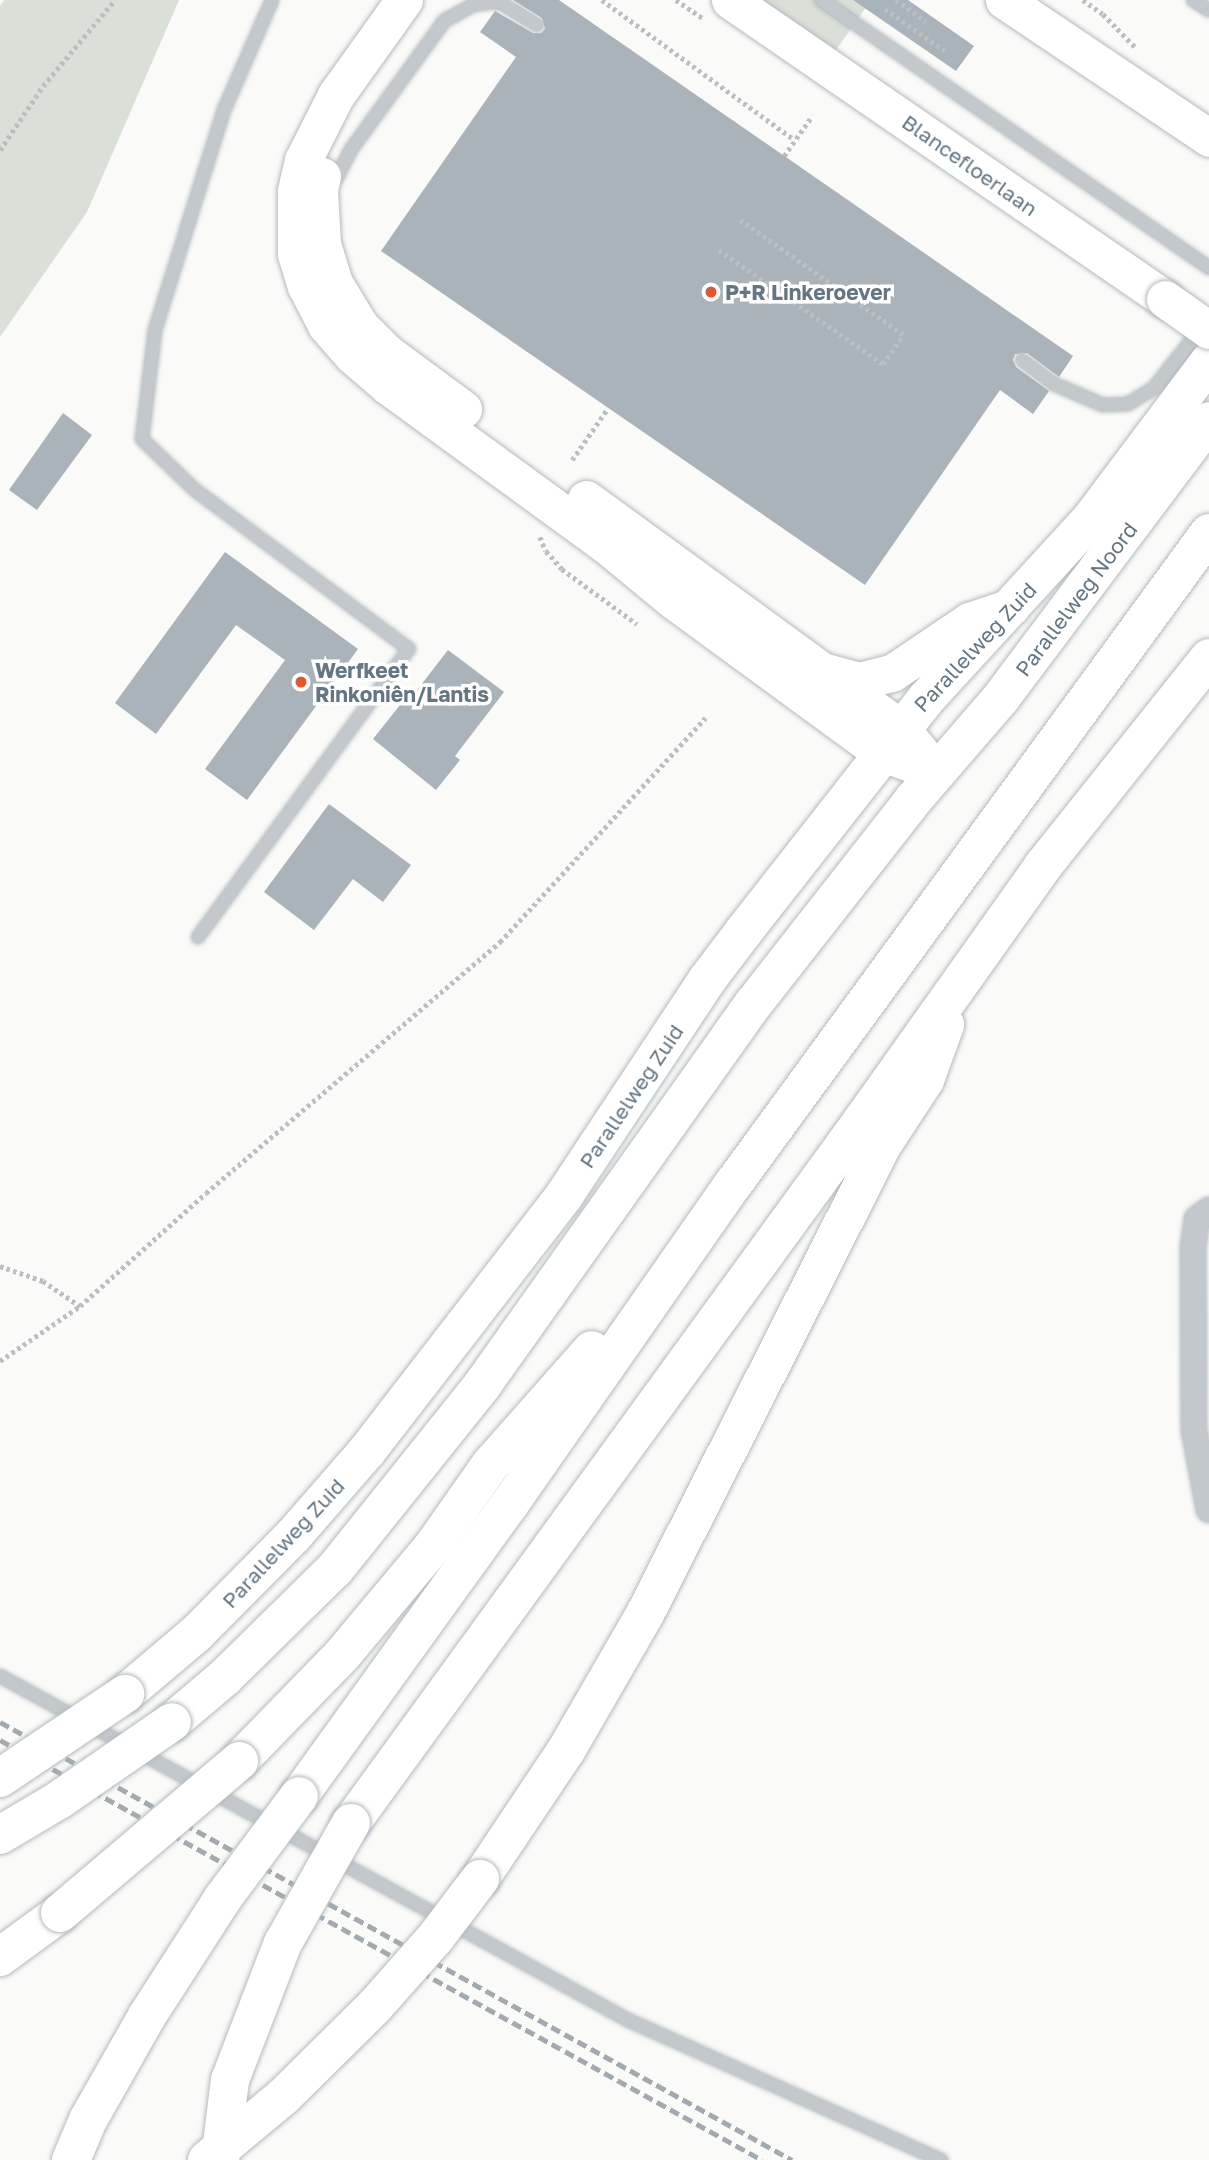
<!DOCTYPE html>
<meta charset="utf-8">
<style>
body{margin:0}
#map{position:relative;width:1209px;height:2160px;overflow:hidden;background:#fafaf8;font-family:"Golos Text",sans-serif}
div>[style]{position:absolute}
.green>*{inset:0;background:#dadfd7}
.building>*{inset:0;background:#aab3b9}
.path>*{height:4.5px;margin-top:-2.25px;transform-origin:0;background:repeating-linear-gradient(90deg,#bbbfc2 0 3.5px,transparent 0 7px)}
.roads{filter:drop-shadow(0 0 2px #b3babf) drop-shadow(0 0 2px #b3babf)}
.service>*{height:12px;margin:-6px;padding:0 6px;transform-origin:6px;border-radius:6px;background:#c3c8cc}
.minor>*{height:24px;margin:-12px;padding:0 12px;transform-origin:12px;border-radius:12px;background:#c3c8cc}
.secondary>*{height:37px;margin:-18.5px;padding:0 18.5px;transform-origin:18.5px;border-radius:18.5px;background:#fff}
.trunk>*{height:38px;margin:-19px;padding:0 19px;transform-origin:19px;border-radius:19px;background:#fff}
.motorway>*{height:38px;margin:-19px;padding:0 19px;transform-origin:19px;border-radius:19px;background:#fff}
.rail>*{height:5px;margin-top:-2.5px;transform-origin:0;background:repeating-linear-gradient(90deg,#a2aab0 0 10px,transparent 0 15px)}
.bridges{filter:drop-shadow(0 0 2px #b3babf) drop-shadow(0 0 2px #b3babf)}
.secondary-bridge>*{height:37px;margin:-18.5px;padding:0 18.5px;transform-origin:18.5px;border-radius:18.5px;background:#fff}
.trunk-bridge>*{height:38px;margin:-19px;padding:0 19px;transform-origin:19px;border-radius:19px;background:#fff}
.motorway-bridge>*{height:38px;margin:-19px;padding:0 19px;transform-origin:19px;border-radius:19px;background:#fff}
.dots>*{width:19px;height:19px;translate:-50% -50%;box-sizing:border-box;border:4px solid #fff;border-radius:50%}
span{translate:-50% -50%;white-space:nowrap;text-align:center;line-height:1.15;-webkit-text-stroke:7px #fff;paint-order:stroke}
.street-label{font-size:21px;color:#657683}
.poi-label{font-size:21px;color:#657683;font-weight:700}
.left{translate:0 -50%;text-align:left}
</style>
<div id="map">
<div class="green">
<i style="clip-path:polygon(4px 0,179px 0,87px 212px,0 337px,0 6px)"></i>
<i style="clip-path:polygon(763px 0,871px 0,836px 50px)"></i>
</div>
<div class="building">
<i style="clip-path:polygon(513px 0,559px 0,1073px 356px,1059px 377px,1027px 353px,1015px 354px,1013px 360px,1016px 367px,1049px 391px,1033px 414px,1000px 390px,865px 585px,381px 251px,516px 57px,480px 32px,495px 11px,533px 33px,541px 33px,545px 29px,542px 18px)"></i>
<i style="clip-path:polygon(853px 0,908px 0,974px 46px,956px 71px)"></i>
<i style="clip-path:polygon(63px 413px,92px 435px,37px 510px,9px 490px)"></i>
<i style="clip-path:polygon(225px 552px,358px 649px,247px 800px,205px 769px,285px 660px,236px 625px,156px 734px,115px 703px)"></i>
<i style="clip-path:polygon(448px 650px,504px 692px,455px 756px,460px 760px,436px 790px,373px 739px,404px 700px,407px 703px)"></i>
<i style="clip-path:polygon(329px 804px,411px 865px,383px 902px,353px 879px,314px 930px,264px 892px)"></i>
</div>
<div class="path">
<i style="left:602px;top:0;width:238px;rotate:36deg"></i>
<i style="left:676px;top:0;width:34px;rotate:34deg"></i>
<i style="left:896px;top:0;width:37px;rotate:35deg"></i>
<i style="left:1083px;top:0;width:24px;rotate:35deg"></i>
<i style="left:1103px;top:14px;width:49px;rotate:45.8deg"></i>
<i style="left:885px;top:9px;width:73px;rotate:35deg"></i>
<i style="left:0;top:150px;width:77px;rotate:-56.1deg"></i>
<i style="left:43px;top:86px;width:112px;rotate:-50.1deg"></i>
<i style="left:784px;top:156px;width:49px;rotate:-55deg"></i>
<i style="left:719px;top:250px;width:200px;rotate:34.8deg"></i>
<i style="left:883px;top:364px;width:35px;rotate:-55deg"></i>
<i style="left:903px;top:335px;width:199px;rotate:-144.8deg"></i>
<i style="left:572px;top:460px;width:63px;rotate:-55.3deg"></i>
<i style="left:540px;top:537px;width:15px;rotate:67deg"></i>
<i style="left:546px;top:551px;width:24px;rotate:48deg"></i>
<i style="left:562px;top:569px;width:93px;rotate:36.3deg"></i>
<i style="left:0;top:1266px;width:46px;rotate:19.2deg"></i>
<i style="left:43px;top:1281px;width:45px;rotate:34deg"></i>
<i style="left:0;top:1361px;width:97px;rotate:-34.5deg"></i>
<i style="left:80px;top:1306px;width:169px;rotate:-41.9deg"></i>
<i style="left:206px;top:1193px;width:387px;rotate:-40.5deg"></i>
<i style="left:500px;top:942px;width:304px;rotate:-47.5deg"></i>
</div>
<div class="roads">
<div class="service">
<i style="left:821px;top:0;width:472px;rotate:34.6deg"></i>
<i style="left:1193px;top:0;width:19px;rotate:32deg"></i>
<i style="left:333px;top:185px;width:38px;rotate:-63deg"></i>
<i style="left:350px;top:151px;width:160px;rotate:-54.1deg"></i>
<i style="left:444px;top:21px;width:33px;rotate:-29deg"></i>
<i style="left:473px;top:5px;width:18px;rotate:-9deg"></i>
<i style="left:491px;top:2px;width:10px;rotate:6deg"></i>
<i style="left:501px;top:3px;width:42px;rotate:31.4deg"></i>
<i style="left:1022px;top:360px;width:40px;rotate:37deg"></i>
<i style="left:1054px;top:384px;width:53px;rotate:23.2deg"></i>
<i style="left:1103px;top:405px;width:25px;rotate:-2deg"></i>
<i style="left:1128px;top:404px;width:31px;rotate:-32deg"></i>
<i style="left:1154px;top:388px;width:78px;rotate:-51.8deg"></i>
<i style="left:198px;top:937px;width:357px;rotate:-53.8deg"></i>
<i style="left:409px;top:649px;width:265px;rotate:-143.4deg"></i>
<i style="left:196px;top:491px;width:75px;rotate:-136.1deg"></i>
<i style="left:142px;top:439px;width:110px;rotate:-83.2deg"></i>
<i style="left:155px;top:330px;width:231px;rotate:-72.6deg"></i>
<i style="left:224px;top:110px;width:120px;rotate:-66.4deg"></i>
<i style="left:0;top:1676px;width:718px;rotate:28.71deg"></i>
<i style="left:630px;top:2021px;width:341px;rotate:24.1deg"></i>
</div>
<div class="minor">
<i style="left:1209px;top:1210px;width:15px;rotate:143deg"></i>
<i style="left:1197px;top:1219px;width:30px;rotate:98deg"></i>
<i style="left:1193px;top:1249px;width:181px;rotate:89.7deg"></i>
<i style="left:1194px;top:1430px;width:81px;rotate:79.4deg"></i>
</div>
<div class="secondary">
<i style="left:404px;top:0;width:117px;rotate:125.6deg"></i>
<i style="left:336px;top:95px;width:73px;rotate:116.9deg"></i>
<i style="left:303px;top:160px;width:32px;rotate:103deg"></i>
<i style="left:296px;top:191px;width:63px;rotate:90deg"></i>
<i style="left:296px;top:254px;width:34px;rotate:73deg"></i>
<i style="left:306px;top:286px;width:44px;rotate:62.9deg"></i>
<i style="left:326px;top:325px;width:40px;rotate:49deg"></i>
<i style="left:352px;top:355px;width:48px;rotate:40.7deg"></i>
<i style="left:388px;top:386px;width:268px;rotate:36.1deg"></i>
<i style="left:605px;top:544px;width:88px;rotate:39.5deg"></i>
<i style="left:673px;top:600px;width:259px;rotate:36.2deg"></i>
<i style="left:882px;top:753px;width:58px;rotate:19.1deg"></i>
<i style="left:730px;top:0;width:528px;rotate:34.5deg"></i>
<i style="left:1004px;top:0;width:247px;rotate:33.9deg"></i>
<i style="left:322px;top:176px;width:14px;rotate:102deg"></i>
<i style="left:319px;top:190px;width:54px;rotate:86.8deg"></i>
<i style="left:322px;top:244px;width:41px;rotate:72.9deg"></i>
<i style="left:334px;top:283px;width:50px;rotate:58.8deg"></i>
<i style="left:360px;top:326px;width:37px;rotate:45deg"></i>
<i style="left:386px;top:352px;width:96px;rotate:36.5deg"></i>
<i style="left:586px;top:499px;width:390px;rotate:36.1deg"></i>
<i style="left:901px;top:729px;width:31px;rotate:50deg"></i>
<i style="left:826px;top:672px;width:34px;rotate:15deg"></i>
<i style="left:859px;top:681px;width:34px;rotate:-14deg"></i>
<i style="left:892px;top:673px;width:93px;rotate:-34deg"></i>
<i style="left:969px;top:621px;width:44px;rotate:-18.4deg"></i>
</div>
<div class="trunk">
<i style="left:125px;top:1694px;width:94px;rotate:-40.3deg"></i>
<i style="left:197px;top:1633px;width:138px;rotate:-45.3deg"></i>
<i style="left:294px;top:1535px;width:111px;rotate:-49deg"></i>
<i style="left:367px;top:1451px;width:322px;rotate:-52.3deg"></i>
<i style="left:564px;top:1196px;width:259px;rotate:-56.5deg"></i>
<i style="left:707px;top:980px;width:61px;rotate:-52.9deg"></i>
<i style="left:744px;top:931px;width:295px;rotate:-51.9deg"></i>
<i style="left:926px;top:699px;width:244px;rotate:-47.5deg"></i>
<i style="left:1091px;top:519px;width:196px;rotate:-53.1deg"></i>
<i style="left:172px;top:1722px;width:70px;rotate:-40.3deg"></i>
<i style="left:225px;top:1677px;width:154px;rotate:-44.5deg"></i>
<i style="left:335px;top:1569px;width:237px;rotate:-51.3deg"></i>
<i style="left:483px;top:1384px;width:468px;rotate:-54.6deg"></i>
<i style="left:754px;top:1003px;width:258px;rotate:-51.9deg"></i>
<i style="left:913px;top:800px;width:135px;rotate:-49.2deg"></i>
<i style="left:1001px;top:698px;width:346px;rotate:-53.1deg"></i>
</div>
<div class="motorway">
<i style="left:239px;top:1761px;width:149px;rotate:-45.8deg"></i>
<i style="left:343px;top:1654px;width:142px;rotate:-50.1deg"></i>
<i style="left:434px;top:1545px;width:99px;rotate:-54.9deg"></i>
<i style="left:491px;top:1464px;width:152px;rotate:-48.5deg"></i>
<i style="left:299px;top:1796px;width:359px;rotate:-54.2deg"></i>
<i style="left:509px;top:1505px;width:393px;rotate:-55.1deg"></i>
<i style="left:734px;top:1183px;width:805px;rotate:-53.84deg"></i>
<i style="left:351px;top:1823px;width:872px;rotate:-53.96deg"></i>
<i style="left:864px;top:1118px;width:309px;rotate:-54.6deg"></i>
<i style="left:1043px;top:866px;width:266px;rotate:-51.4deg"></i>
<i style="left:480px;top:1879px;width:156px;rotate:-56.2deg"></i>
<i style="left:567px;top:1749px;width:158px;rotate:-60deg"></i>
<i style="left:646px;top:1612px;width:525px;rotate:-63.14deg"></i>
<i style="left:883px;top:1144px;width:77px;rotate:-56.7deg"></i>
<i style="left:925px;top:1080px;width:59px;rotate:-70deg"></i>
<i style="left:0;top:1957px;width:74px;rotate:-36.3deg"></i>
</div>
</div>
<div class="rail">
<i style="left:0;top:1722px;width:905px;rotate:28.94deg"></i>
<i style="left:0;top:1740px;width:870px;rotate:28.86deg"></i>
</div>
<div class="bridges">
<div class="secondary-bridge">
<i style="left:1165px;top:299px;width:54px;rotate:35.2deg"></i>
</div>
<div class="trunk-bridge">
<i style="left:0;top:1778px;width:151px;rotate:-33.9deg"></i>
<i style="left:0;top:1835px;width:69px;rotate:-30.7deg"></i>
<i style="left:59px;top:1800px;width:137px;rotate:-34.6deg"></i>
</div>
<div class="motorway-bridge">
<i style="left:60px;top:1913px;width:235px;rotate:-40.3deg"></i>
<i style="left:71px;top:2160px;width:43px;rotate:-67deg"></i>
<i style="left:88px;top:2120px;width:120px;rotate:-60.4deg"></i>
<i style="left:147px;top:2016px;width:140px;rotate:-57.2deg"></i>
<i style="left:223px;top:1898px;width:127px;rotate:-53.3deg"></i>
<i style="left:207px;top:2160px;width:100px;rotate:-39.7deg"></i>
<i style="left:284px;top:2096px;width:128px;rotate:-44.7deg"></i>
<i style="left:375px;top:2006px;width:92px;rotate:-48.5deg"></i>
<i style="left:436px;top:1937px;width:73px;rotate:-52.8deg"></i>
<i style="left:220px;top:2160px;width:81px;rotate:-82.9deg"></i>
<i style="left:230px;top:2080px;width:147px;rotate:-68.9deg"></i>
<i style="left:283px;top:1943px;width:138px;rotate:-60.5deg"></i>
</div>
</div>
<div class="dots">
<i style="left:711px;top:292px;background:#e4572e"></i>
<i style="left:301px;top:682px;background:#e4572e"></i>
</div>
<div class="street-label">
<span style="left:970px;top:165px;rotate:35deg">Blancefloerlaan</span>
<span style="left:1076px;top:599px;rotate:-53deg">Parallelweg Noord</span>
<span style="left:975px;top:647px;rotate:-47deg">Parallelweg Zuid</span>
<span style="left:631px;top:1096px;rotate:-56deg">Parallelweg Zuid</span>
<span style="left:283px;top:1543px;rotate:-47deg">Parallelweg Zuid</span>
</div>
<div class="poi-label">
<span class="left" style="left:725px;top:292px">P+R Linkeroever</span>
<span class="left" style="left:315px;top:682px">Werfkeet<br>Rinkoniên/Lantis</span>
</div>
</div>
